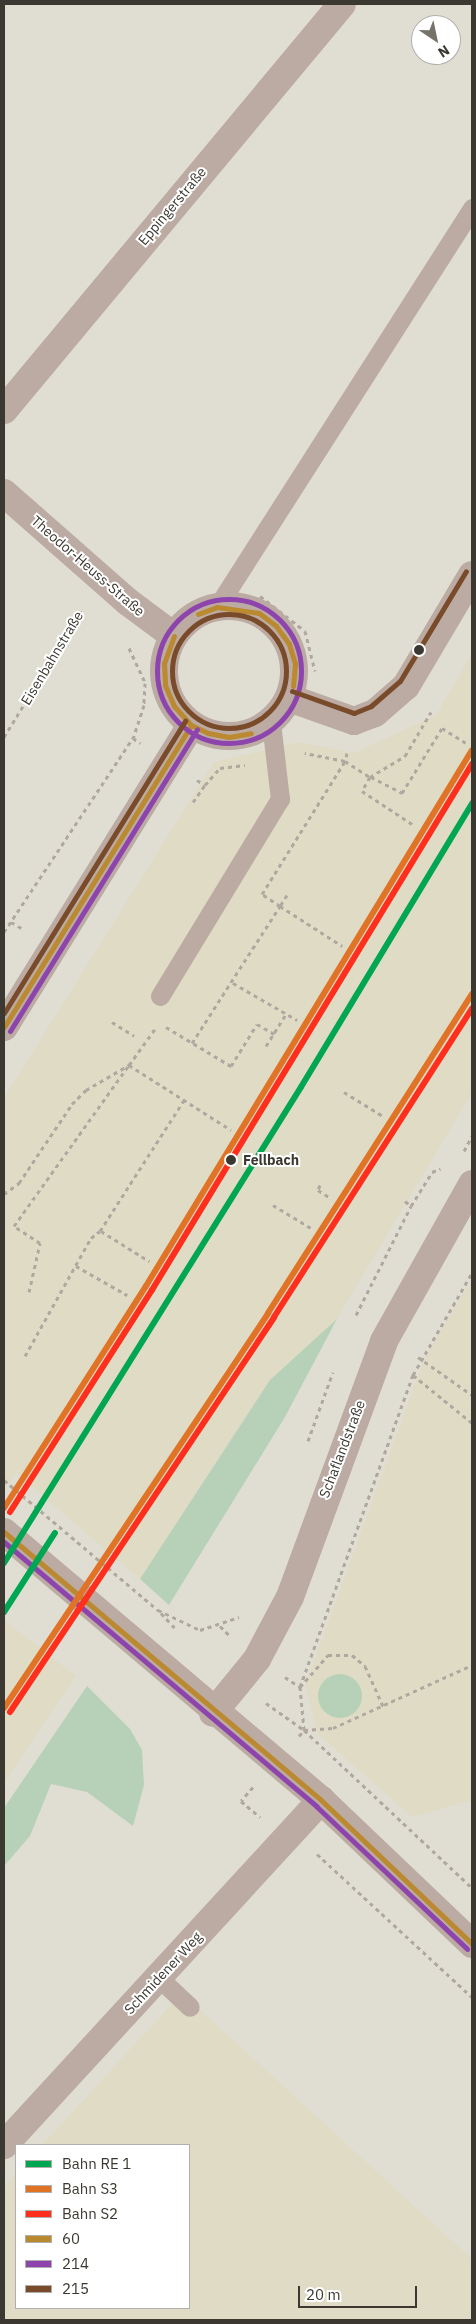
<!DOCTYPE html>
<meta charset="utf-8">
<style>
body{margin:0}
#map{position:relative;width:476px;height:2324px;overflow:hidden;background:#e0ded2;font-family:"IBM Plex Sans",sans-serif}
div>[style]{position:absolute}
.built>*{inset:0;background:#dfdbc5}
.green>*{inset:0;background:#b7d1b8}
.round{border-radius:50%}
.path>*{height:3px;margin-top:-1.5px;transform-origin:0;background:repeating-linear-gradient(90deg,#b0a79f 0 4px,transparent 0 8px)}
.service>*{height:19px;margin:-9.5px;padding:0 9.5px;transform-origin:9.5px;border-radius:9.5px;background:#bbaba2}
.minor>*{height:28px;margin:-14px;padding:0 14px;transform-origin:14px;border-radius:14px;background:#bbaba2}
.minor>.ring{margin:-14px;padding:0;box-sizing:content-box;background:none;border:28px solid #bbaba2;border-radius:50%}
.tertiary>*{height:28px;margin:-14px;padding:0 14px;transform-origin:14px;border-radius:14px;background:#bbaba2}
.bus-1>*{height:5px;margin:-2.5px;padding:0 2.5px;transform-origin:2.5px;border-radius:2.5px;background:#ba8930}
.bus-2>*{height:5px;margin:-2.5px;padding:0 2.5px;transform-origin:2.5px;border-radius:2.5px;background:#8e44ad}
.bus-2>.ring{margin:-2.5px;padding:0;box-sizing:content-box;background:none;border:5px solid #8e44ad;border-radius:50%}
.bus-3>*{height:5px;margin:-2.5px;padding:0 2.5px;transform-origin:2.5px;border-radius:2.5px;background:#7a4b2a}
.bus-3>.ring{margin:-2.5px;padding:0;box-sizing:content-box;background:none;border:5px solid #7a4b2a;border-radius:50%}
.rail-1>*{height:6px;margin:-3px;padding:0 3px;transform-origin:3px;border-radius:3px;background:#00a651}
.rail-2>*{height:6px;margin:-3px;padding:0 3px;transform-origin:3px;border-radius:3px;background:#e17326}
.rail-3>*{height:6px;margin:-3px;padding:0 3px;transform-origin:3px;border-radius:3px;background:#ff2e1d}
.dots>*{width:14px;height:14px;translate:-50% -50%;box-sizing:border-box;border:2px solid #fff;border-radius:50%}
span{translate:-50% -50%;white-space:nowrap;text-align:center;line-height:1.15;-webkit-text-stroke:4px #fff;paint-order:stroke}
.street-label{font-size:14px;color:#3a3830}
.stop-label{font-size:14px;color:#3a3830;font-weight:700}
.left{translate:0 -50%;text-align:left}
.frame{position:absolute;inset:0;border:5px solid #3a3830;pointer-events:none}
.legend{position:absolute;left:15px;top:2144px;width:175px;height:165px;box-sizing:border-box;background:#fff;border:1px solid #b0afac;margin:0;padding:6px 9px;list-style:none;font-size:15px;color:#3a3830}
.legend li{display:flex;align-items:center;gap:10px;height:25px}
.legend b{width:25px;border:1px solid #b0afac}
.north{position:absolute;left:411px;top:15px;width:50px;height:50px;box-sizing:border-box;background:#fff;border:1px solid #b0afac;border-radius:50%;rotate:146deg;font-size:14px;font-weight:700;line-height:20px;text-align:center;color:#3a3830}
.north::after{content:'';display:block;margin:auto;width:18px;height:22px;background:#747269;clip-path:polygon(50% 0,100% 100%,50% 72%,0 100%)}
.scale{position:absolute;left:298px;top:2286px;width:119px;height:22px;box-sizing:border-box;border:2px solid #3a3830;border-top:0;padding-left:6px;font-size:15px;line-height:18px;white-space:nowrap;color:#3a3830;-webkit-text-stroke:4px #fff;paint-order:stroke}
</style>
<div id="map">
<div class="built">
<i style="clip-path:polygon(472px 654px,472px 1093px,337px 1319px,140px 1579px,16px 1473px,4px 1490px,4px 1098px,214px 762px,299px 742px,354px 753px,436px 715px)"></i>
<i style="clip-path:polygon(472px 1279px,472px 1800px,412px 1817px,318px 1734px,305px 1686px,424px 1359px)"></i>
<i style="clip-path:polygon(4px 1620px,76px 1676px,4px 1783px)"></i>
<i style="clip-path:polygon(182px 1993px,472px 2259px,472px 2320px,4px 2320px,4px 2187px,16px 2173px,16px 2308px,189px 2308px,189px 2145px,42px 2145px)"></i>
</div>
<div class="green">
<i style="clip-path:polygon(337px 1319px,285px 1417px,169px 1605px,140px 1579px,270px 1380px)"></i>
<i class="round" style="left:318px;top:1674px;width:44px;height:44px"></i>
<i style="clip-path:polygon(87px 1686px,130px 1729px,142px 1750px,144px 1785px,133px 1826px,87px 1792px,51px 1784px,30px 1836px,4px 1866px,4px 1808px)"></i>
</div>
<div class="path">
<i style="left:260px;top:596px;width:57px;rotate:37.9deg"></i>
<i style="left:305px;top:631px;width:41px;rotate:76deg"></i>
<i style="left:129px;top:648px;width:38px;rotate:65deg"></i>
<i style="left:145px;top:683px;width:22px;rotate:93deg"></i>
<i style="left:144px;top:705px;width:35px;rotate:108deg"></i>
<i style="left:133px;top:738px;width:9px;rotate:36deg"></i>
<i style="left:4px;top:737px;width:151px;rotate:-58.5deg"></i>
<i style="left:347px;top:753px;width:8px;rotate:104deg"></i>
<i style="left:345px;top:761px;width:30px;rotate:33deg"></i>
<i style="left:370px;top:777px;width:16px;rotate:120deg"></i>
<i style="left:362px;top:791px;width:64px;rotate:33.4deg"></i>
<i style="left:370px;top:777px;width:41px;rotate:-31deg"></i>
<i style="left:405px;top:756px;width:51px;rotate:-59.4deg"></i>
<i style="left:371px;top:777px;width:35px;rotate:27deg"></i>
<i style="left:402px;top:793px;width:76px;rotate:-58.4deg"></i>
<i style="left:442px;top:728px;width:28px;rotate:32deg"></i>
<i style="left:197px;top:780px;width:9px;rotate:32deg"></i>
<i style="left:205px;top:785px;width:23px;rotate:-49deg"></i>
<i style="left:220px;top:768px;width:25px;rotate:-7deg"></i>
<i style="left:193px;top:802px;width:21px;rotate:-55deg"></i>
<i style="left:287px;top:895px;width:13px;rotate:122deg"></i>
<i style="left:280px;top:906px;width:74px;rotate:32.8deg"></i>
<i style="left:11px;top:922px;width:14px;rotate:30deg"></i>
<i style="left:4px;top:932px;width:233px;rotate:-56.4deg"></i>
<i style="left:233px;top:983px;width:74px;rotate:30deg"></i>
<i style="left:112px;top:1022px;width:26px;rotate:32deg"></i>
<i style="left:166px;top:1027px;width:76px;rotate:31deg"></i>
<i style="left:231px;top:1066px;width:49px;rotate:-58.2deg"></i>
<i style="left:257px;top:1024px;width:20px;rotate:30deg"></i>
<i style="left:192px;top:1043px;width:163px;rotate:-57.3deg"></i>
<i style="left:280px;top:906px;width:22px;rotate:-146deg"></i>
<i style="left:262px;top:894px;width:157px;rotate:-58deg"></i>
<i style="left:345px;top:761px;width:41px;rotate:-168.7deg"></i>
<i style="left:266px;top:1046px;width:38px;rotate:-58deg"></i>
<i style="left:344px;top:1092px;width:46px;rotate:31.6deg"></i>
<i style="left:464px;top:1151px;width:17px;rotate:-62deg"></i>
<i style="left:320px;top:1185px;width:5px;rotate:112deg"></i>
<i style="left:318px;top:1190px;width:15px;rotate:32deg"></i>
<i style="left:4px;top:1194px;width:19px;rotate:-36deg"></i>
<i style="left:19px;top:1183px;width:95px;rotate:-56.1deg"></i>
<i style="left:72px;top:1104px;width:20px;rotate:-45deg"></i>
<i style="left:86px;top:1090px;width:50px;rotate:-30.2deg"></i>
<i style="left:129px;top:1065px;width:48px;rotate:-54.3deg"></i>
<i style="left:405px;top:1201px;width:8px;rotate:40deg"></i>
<i style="left:273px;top:1205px;width:44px;rotate:31.2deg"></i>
<i style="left:101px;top:1231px;width:57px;rotate:32deg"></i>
<i style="left:76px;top:1266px;width:59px;rotate:29.6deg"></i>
<i style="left:29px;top:1292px;width:50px;rotate:-77.3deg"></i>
<i style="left:40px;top:1243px;width:31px;rotate:-147deg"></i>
<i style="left:14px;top:1226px;width:198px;rotate:-54.5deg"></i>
<i style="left:129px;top:1065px;width:121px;rotate:32.5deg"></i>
<i style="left:356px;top:1315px;width:122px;rotate:-63.2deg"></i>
<i style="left:411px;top:1206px;width:40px;rotate:-58deg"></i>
<i style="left:432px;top:1172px;width:9px;rotate:-21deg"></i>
<i style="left:25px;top:1356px;width:135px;rotate:-60.8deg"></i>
<i style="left:91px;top:1238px;width:11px;rotate:-38deg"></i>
<i style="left:100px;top:1231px;width:156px;rotate:-57.3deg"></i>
<i style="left:418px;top:1357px;width:66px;rotate:35.1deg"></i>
<i style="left:413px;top:1375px;width:76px;rotate:39.1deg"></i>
<i style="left:308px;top:1441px;width:73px;rotate:-70.1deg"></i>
<i style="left:4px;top:1480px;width:202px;rotate:40.2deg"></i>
<i style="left:158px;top:1610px;width:47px;rotate:25.5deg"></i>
<i style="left:200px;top:1630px;width:41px;rotate:-18.4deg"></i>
<i style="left:161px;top:1613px;width:21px;rotate:47deg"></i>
<i style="left:220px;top:1626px;width:14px;rotate:45deg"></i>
<i style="left:285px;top:1677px;width:18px;rotate:34deg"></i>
<i style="left:300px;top:1687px;width:43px;rotate:-48.8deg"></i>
<i style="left:328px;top:1655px;width:24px"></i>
<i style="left:352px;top:1655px;width:17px;rotate:40deg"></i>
<i style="left:365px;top:1666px;width:44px;rotate:65.8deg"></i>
<i style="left:266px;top:1703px;width:47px;rotate:35.4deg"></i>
<i style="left:304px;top:1730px;width:231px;rotate:43.2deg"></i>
<i style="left:304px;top:1730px;width:43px;rotate:-95.3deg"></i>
<i style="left:300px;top:1687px;width:332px;rotate:-70.1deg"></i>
<i style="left:413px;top:1375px;width:118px;rotate:-60deg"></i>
<i style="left:299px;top:1736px;width:8px;rotate:-50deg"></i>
<i style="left:304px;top:1730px;width:29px;rotate:-4deg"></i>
<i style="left:333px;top:1728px;width:153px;rotate:-24.4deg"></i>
<i style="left:253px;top:1787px;width:18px;rotate:131deg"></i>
<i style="left:241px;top:1801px;width:25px;rotate:40deg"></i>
<i style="left:317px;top:1854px;width:211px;rotate:42.7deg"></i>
</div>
<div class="service">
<i style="left:217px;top:607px;width:474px;rotate:-57.4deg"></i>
<i style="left:160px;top:996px;width:231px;rotate:-58.7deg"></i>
<i style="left:280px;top:799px;width:78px;rotate:-96.7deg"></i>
<i style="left:159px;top:1978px;width:42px;rotate:43.1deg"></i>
</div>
<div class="minor">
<i style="left:4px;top:410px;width:528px;rotate:-50.22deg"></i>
<i style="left:4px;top:493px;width:165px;rotate:41.3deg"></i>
<i style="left:128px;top:602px;width:57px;rotate:36.5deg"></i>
<i class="ring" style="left:164px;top:606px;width:102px;height:102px"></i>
<i style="left:289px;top:698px;width:69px;rotate:19.5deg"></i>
<i style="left:354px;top:721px;width:22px;rotate:-21deg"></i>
<i style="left:375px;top:713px;width:41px;rotate:-41.1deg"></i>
<i style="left:406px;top:686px;width:129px;rotate:-59.3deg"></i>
<i style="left:4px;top:1027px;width:355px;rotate:-58.2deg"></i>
<i style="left:213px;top:1713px;width:70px;rotate:-50.8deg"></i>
<i style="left:257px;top:1659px;width:70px;rotate:-62deg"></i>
<i style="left:290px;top:1597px;width:273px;rotate:-69.8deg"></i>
<i style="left:384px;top:1341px;width:180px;rotate:-60.7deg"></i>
<i style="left:4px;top:2145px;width:469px;rotate:-47.4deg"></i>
</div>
<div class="tertiary">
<i style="left:4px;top:1532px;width:415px;rotate:40.2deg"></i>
<i style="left:321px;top:1800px;width:209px;rotate:43.6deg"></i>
</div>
<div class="bus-1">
<i style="left:198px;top:614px;width:20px;rotate:-20deg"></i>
<i style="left:217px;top:607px;width:42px;rotate:8.1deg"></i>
<i style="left:259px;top:613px;width:21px;rotate:37deg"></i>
<i style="left:276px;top:626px;width:22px;rotate:54deg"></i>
<i style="left:289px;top:644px;width:21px;rotate:73deg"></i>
<i style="left:295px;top:664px;width:22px;rotate:95deg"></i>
<i style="left:174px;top:636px;width:29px;rotate:110deg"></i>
<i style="left:164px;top:663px;width:22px;rotate:87deg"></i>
<i style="left:165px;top:685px;width:23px;rotate:67deg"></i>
<i style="left:174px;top:706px;width:25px;rotate:48deg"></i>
<i style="left:191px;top:725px;width:19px;rotate:25deg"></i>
<i style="left:208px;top:733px;width:21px;rotate:11deg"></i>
<i style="left:229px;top:737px;width:22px;rotate:-10deg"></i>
<i style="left:4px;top:1027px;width:355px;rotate:-58.2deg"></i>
<i style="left:4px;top:1532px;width:415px;rotate:40.2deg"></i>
<i style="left:321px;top:1800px;width:209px;rotate:43.6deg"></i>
</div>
<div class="bus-2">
<i class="ring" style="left:157px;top:599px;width:139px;height:139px"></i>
<i style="left:10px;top:1031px;width:355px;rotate:-58.2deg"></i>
<i style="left:4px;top:1542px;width:409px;rotate:40.2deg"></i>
<i style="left:316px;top:1806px;width:208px;rotate:43.4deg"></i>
</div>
<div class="bus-3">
<i class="ring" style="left:172px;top:614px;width:109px;height:109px"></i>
<i style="left:292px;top:691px;width:66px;rotate:19.5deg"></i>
<i style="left:354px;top:713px;width:18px;rotate:-22deg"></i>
<i style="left:371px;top:706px;width:38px;rotate:-41deg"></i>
<i style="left:400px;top:681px;width:128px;rotate:-59deg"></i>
<i style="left:4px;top:1013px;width:344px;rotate:-58.2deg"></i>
</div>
<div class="rail-1">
<i style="left:4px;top:1563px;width:561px;rotate:-58.04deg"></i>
<i style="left:301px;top:1087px;width:332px;rotate:-58.9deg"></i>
<i style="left:4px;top:1612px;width:94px;rotate:-57.2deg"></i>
</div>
<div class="rail-2">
<i style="left:4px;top:1508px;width:264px;rotate:-57.4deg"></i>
<i style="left:146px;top:1286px;width:627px;rotate:-58.69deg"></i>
<i style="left:4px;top:1708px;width:475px;rotate:-56.2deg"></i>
<i style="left:268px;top:1313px;width:379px;rotate:-57.4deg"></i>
</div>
<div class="rail-3">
<i style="left:10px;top:1512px;width:264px;rotate:-57.4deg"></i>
<i style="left:152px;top:1290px;width:616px;rotate:-58.69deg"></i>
<i style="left:10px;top:1712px;width:475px;rotate:-56.2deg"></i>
<i style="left:274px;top:1317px;width:367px;rotate:-57.3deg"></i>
</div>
<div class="dots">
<i style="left:419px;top:650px;background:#3a3830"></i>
<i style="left:231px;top:1160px;background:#3a3830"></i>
</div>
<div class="street-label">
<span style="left:172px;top:206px;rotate:-50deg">Eppingerstraße</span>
<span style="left:88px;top:566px;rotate:41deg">Theodor-Heuss-Straße</span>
<span style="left:52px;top:658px;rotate:-59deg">Eisenbahnstraße</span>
<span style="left:342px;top:1449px;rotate:-69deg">Schaflandstraße</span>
<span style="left:163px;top:1973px;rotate:-47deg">Schmidener Weg</span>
</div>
<div class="stop-label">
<span class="left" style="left:243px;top:1160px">Fellbach</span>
</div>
<div class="frame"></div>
<ul class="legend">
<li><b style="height:6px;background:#00a651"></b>Bahn RE 1</li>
<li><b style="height:6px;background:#e17326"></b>Bahn S3</li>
<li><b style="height:6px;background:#ff2e1d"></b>Bahn S2</li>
<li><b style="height:6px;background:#ba8930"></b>60</li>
<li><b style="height:6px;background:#8e44ad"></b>214</li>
<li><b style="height:6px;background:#7a4b2a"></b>215</li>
</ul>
<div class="north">N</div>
<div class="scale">20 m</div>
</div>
